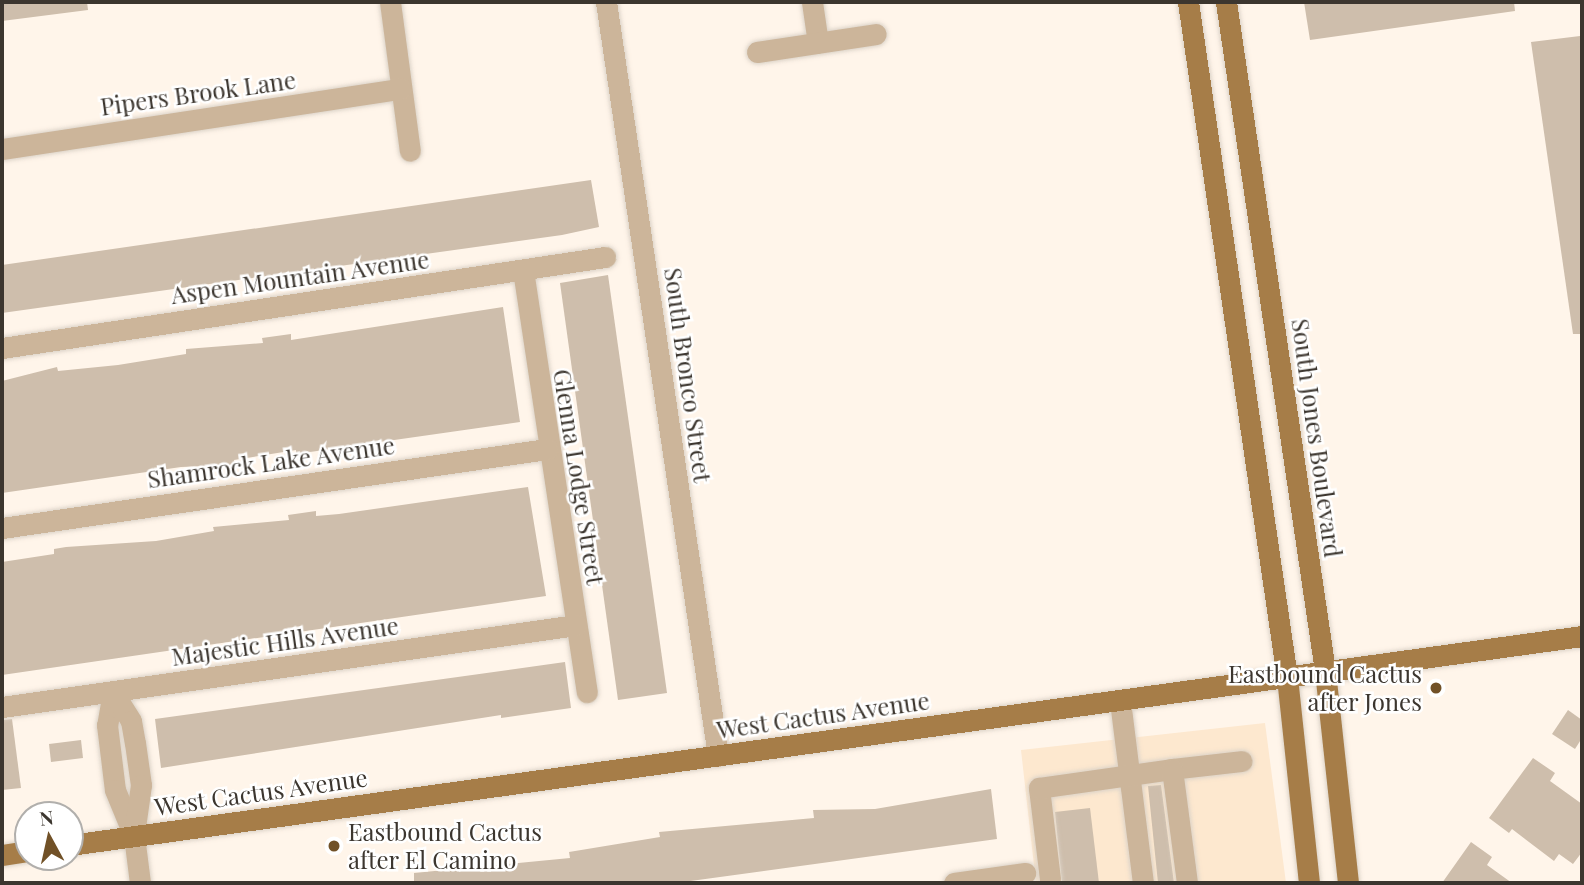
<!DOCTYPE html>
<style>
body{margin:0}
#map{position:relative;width:1584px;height:885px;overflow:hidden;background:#fff5ea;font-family:"Playfair Display",serif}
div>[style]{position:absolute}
.built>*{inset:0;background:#fde8cf}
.building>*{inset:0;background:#cebeac}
.roads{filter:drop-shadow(0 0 2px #dcd3c8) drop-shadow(0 0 2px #dcd3c8)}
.minor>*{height:21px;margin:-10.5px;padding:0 10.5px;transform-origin:10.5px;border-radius:10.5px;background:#ccb59a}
.major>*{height:21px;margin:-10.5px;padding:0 10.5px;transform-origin:10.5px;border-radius:10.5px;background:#a67d48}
.dots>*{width:19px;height:19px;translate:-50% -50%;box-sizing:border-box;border:4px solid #fff;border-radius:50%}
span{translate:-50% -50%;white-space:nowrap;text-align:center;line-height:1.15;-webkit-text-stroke:5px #fff;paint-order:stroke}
.street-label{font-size:24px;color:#3c362f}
.poi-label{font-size:24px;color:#3c362f}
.right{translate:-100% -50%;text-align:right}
.left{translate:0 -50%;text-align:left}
.frame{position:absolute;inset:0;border:4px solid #3c362f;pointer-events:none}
.north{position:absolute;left:14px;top:801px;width:70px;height:70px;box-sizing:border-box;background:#fff;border:2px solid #b1afac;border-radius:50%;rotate:352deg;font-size:19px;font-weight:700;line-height:28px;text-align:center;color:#3c362f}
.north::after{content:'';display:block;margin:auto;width:24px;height:32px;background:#715127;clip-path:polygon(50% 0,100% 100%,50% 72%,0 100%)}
</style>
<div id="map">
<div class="built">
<i style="clip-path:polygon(1265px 723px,1286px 883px,1036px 883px,1021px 750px)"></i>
</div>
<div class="building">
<i style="clip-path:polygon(2px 2px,87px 2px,88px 10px,2px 21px)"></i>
<i style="clip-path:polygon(1304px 2px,1514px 2px,1515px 11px,1310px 40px)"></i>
<i style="clip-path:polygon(1580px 36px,1582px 334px,1573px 334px,1531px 42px)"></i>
<i style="clip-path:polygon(591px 180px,599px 227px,562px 235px,2px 313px,2px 265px)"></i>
<i style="clip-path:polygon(608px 275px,667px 693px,618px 700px,560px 283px)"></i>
<i style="clip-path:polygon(503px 307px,520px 422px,296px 454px,296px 450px,234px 460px,235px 465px,181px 467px,2px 493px,2px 381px,57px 367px,58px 371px,118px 365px,186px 354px,186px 349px,263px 343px,262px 338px,291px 334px,291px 340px)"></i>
<i style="clip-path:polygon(528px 487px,546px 596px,2px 675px,2px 562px,54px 554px,54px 549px,66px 547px,156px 541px,214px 531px,213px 527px,289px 520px,288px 515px,316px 511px,316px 516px,339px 514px)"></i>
<i style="clip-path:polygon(565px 662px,571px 708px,501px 718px,501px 715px,161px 768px,155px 719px)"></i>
<i style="clip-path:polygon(1568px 710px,1582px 720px,1582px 738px,1575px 749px,1552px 734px)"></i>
<i style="clip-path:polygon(12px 719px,21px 788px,2px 790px,2px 720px)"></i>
<i style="clip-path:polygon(81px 740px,83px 758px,51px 762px,49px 744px)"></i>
<i style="clip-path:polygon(1533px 758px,1555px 773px,1550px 781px,1582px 804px,1582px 852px,1573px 864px,1559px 854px,1554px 861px,1512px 829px,1509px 833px,1489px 818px)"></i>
<i style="clip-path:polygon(1161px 785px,1174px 883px,1158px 883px,1148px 786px)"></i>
<i style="clip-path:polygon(991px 789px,997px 839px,676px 883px,414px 883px,414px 873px,570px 858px,569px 852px,660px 837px,659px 832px,814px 818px,813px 810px,875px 809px)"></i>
<i style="clip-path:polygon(1090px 808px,1099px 883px,1062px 883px,1055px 812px)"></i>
<i style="clip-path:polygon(1471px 842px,1492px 857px,1487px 865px,1512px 883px,1442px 883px)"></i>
</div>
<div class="roads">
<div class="minor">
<i style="left:390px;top:2px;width:150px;rotate:82.4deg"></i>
<i style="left:606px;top:2px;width:762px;rotate:81.55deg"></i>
<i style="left:812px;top:2px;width:41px;rotate:81.7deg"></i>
<i style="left:757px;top:52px;width:120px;rotate:-8.6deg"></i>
<i style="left:2px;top:149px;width:403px;rotate:-8.6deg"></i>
<i style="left:523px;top:270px;width:427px;rotate:81.4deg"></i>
<i style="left:2px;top:348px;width:610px;rotate:-8.58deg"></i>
<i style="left:2px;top:528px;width:551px;rotate:-8.25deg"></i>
<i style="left:113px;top:692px;width:34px;rotate:100deg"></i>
<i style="left:107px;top:725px;width:65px;rotate:83deg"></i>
<i style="left:115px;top:790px;width:50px;rotate:67.6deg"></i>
<i style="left:134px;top:836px;width:47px;rotate:82.7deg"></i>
<i style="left:113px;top:692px;width:34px;rotate:58deg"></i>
<i style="left:131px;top:721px;width:22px;rotate:80deg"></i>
<i style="left:135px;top:743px;width:42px;rotate:81.9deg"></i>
<i style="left:141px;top:785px;width:49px;rotate:98.1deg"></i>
<i style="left:1120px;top:701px;width:183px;rotate:82.8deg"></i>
<i style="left:2px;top:707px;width:580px;rotate:-8.13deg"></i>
<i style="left:1172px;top:769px;width:70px;rotate:-6.5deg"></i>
<i style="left:1050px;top:879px;width:92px;rotate:-96.9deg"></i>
<i style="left:1039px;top:788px;width:134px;rotate:-8.1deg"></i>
<i style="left:1172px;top:769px;width:115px;rotate:82.5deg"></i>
<i style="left:954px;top:883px;width:72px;rotate:-8deg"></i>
</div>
<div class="major">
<i style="left:1188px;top:2px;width:682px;rotate:81.66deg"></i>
<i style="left:1287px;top:677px;width:207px;rotate:83.9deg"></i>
<i style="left:1226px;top:2px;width:676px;rotate:81.58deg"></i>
<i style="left:1325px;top:671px;width:213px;rotate:83.8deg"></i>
<i style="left:70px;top:845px;width:1526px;rotate:-7.87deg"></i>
<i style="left:2px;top:855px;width:26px;rotate:-9deg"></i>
</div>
</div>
<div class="dots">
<i style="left:1436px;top:688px;background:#715127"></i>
<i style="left:334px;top:846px;background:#715127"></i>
</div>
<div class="street-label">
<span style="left:198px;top:93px;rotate:-8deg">Pipers Brook Lane</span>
<span style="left:300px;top:277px;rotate:-8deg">Aspen Mountain Avenue</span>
<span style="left:688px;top:375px;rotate:82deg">South Bronco Street</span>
<span style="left:1317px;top:438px;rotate:82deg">South Jones Boulevard</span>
<span style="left:271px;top:462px;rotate:-8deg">Shamrock Lake Avenue</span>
<span style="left:579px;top:477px;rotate:81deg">Glenna Lodge Street</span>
<span style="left:285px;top:641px;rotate:-8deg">Majestic Hills Avenue</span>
<span style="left:823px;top:715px;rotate:-8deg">West Cactus Avenue</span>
<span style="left:261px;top:792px;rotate:-8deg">West Cactus Avenue</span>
</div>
<div class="poi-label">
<span class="right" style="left:1422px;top:688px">Eastbound Cactus<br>after Jones</span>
<span class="left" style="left:348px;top:846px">Eastbound Cactus<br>after El Camino</span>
</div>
<div class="frame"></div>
<div class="north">N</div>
</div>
